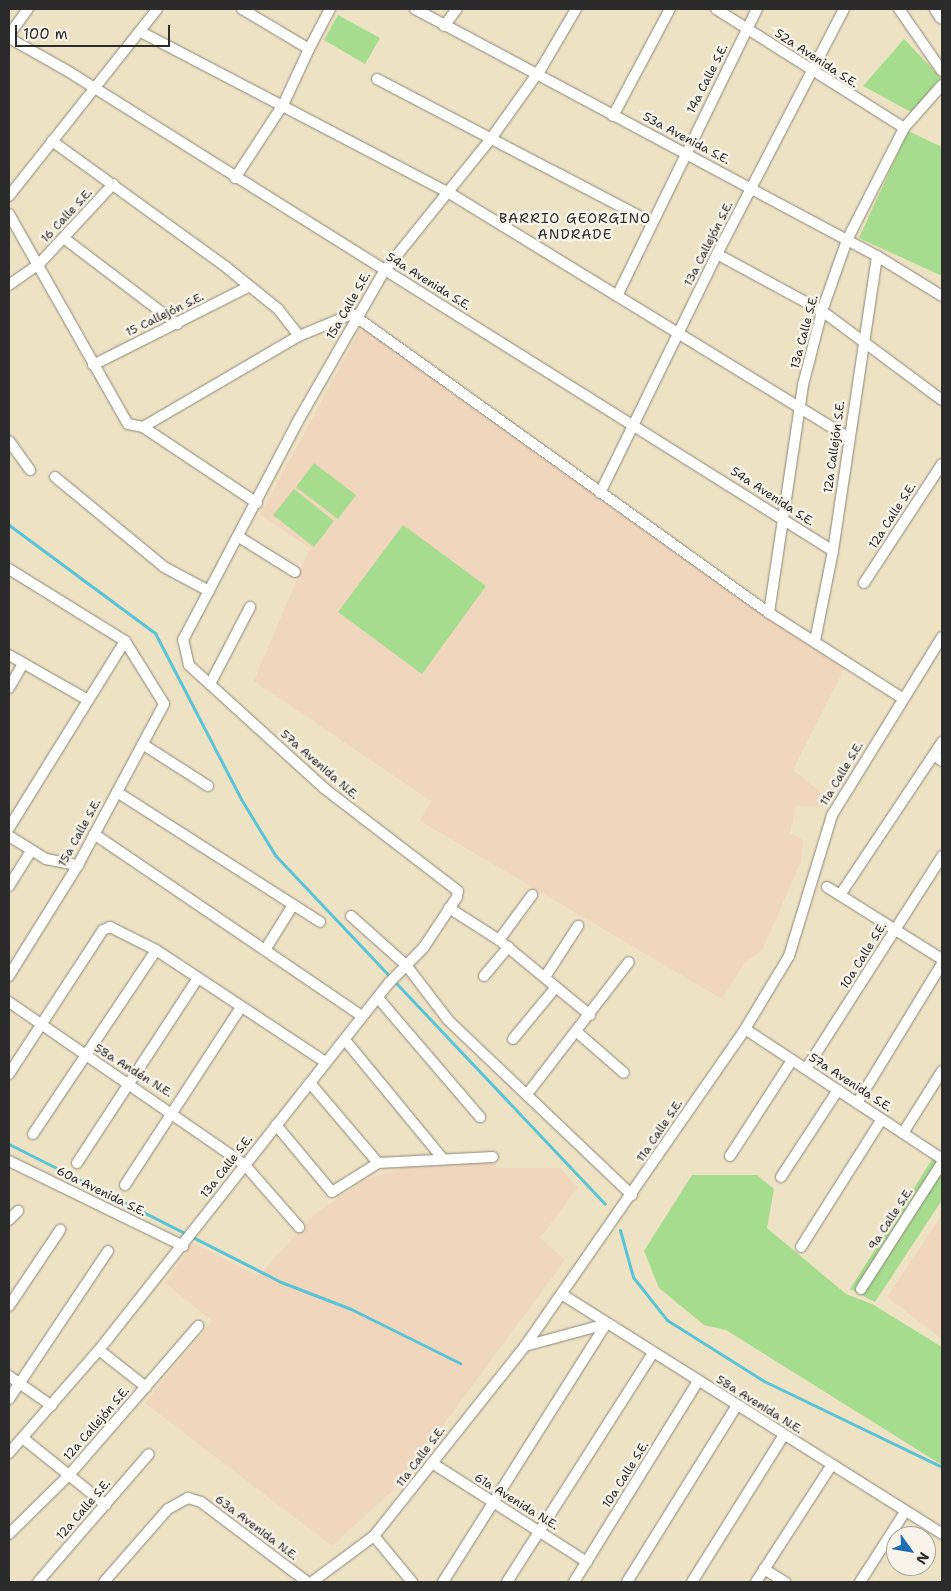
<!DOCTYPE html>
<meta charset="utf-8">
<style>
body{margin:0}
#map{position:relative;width:951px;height:1591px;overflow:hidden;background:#eee2c4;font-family:"Shantell Sans",sans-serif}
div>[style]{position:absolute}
.built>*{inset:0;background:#f0d6bc}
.green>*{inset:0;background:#a5dc8d}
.stream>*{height:3px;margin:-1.5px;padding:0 1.5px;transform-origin:1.5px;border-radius:1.5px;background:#5ac3d6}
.roads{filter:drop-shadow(0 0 1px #8c8678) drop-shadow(0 0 1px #8c8678)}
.minor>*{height:10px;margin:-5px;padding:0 5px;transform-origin:5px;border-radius:5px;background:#fff}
.major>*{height:14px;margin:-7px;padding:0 7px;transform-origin:7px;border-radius:7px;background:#fff}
span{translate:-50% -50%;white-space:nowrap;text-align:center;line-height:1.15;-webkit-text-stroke:5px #f7f3e8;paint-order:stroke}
.street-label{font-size:12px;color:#2b2b2b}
.neighbourhood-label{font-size:14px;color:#2b2b2b;letter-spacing:1px}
.frame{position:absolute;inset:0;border:10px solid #2b2b2b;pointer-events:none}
.north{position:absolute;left:886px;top:1526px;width:50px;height:50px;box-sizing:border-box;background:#f7f3e8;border:1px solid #a5a39c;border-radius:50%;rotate:122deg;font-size:14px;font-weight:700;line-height:20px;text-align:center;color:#2b2b2b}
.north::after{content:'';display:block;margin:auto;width:18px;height:22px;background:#1f6fb2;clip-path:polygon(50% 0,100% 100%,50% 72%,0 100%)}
.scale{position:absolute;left:15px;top:25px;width:155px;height:22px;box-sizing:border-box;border:2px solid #2b2b2b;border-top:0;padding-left:6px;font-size:15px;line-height:18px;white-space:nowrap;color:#2b2b2b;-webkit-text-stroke:4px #f7f3e8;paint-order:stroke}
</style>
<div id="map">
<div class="built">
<i style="clip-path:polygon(362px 326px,844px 669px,793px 770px,829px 799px,823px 807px,796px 806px,790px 833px,803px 839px,801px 861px,762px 951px,745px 962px,722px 999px,420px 821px,431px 801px,254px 681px,310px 548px,260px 515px)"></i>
<i style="clip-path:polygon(495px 1160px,496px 1168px,560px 1168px,578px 1187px,540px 1238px,565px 1260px,399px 1485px,332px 1546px,145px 1403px,212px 1321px,165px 1283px,193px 1243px,258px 1276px,316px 1213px,366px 1179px,419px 1163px)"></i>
<i style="clip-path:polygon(942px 1214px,942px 1339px,887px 1297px)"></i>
</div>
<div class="green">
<i style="clip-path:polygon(338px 15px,380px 38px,365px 64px,324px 40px)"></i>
<i style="clip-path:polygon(904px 39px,941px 78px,911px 112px,863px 86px)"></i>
<i style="clip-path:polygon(908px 131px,942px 147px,942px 276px,859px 238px)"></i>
<i style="clip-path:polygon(314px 463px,356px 495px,338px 519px,296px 487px)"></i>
<i style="clip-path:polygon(294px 489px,334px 521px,314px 547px,273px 515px)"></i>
<i style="clip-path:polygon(403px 525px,486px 586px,422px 674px,338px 612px)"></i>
<i style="clip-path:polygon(933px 1158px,942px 1164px,942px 1200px,875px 1302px,850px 1289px)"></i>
<i style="clip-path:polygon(692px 1175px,757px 1175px,774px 1189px,767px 1228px,846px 1294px,872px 1304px,942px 1347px,942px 1465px,726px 1330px,704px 1325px,659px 1288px,644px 1251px)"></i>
</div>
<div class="stream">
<i style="left:9px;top:525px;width:182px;rotate:36.5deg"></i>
<i style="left:155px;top:633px;width:187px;rotate:62.6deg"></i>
<i style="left:241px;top:799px;width:66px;rotate:58.7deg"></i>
<i style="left:275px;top:855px;width:480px;rotate:46.6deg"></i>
<i style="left:9px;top:1144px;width:305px;rotate:26.9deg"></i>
<i style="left:281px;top:1282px;width:75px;rotate:21.1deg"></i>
<i style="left:351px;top:1309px;width:122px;rotate:26.4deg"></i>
<i style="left:620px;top:1230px;width:49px;rotate:74.5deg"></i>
<i style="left:633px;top:1277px;width:55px;rotate:51.7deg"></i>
<i style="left:667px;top:1320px;width:115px;rotate:32.2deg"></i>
<i style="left:764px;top:1381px;width:198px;rotate:25.8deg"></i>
</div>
<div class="roads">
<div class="minor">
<i style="left:415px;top:9px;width:524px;rotate:28.13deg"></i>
<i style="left:877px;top:256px;width:76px;rotate:31.6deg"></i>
<i style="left:716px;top:9px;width:222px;rotate:32.3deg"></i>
<i style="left:899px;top:9px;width:75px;rotate:55.3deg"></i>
<i style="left:444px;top:26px;width:21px;rotate:-53deg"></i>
<i style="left:141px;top:32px;width:350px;rotate:27.6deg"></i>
<i style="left:451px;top:194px;width:467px;rotate:31.5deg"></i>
<i style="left:9px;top:35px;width:32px;rotate:-54deg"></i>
<i style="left:9px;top:38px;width:65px;rotate:29.3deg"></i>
<i style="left:66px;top:70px;width:905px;rotate:32.09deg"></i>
<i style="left:309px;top:49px;width:45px;rotate:-62.3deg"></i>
<i style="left:377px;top:79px;width:309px;rotate:27.6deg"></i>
<i style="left:613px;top:116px;width:121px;rotate:-62deg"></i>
<i style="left:52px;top:141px;width:215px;rotate:35.9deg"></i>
<i style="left:226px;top:267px;width:67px;rotate:38.9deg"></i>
<i style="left:278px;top:309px;width:34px;rotate:52deg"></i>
<i style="left:235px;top:178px;width:90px;rotate:-56.8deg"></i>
<i style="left:284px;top:103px;width:60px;rotate:-65.2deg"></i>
<i style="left:309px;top:49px;width:78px;rotate:-149.2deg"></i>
<i style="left:9px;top:196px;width:238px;rotate:-51.6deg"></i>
<i style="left:9px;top:214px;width:241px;rotate:60.5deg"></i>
<i style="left:128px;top:424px;width:15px;rotate:11deg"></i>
<i style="left:143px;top:427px;width:181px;rotate:-30.3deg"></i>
<i style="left:299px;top:336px;width:57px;rotate:-22.5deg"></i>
<i style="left:352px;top:314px;width:513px;rotate:35.64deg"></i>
<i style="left:769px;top:613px;width:158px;rotate:32.6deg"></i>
<i style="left:65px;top:239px;width:141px;rotate:37.2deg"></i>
<i style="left:717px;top:254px;width:119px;rotate:28.5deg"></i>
<i style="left:822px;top:311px;width:149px;rotate:36.6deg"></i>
<i style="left:9px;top:285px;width:37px;rotate:-35deg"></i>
<i style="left:39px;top:264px;width:109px;rotate:-47.2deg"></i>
<i style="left:617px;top:296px;width:319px;rotate:-64deg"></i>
<i style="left:93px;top:365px;width:174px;rotate:-26.7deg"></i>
<i style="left:143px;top:427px;width:137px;rotate:33.7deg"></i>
<i style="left:9px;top:441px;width:36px;rotate:54deg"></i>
<i style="left:55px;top:477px;width:141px;rotate:39.5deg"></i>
<i style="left:164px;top:567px;width:51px;rotate:28.1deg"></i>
<i style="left:600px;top:493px;width:266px;rotate:-63.9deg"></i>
<i style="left:717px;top:254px;width:276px;rotate:-62.6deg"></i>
<i style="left:239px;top:537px;width:66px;rotate:32deg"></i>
<i style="left:9px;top:569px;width:137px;rotate:31.8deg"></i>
<i style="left:125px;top:641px;width:74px;rotate:58.2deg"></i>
<i style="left:164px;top:704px;width:183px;rotate:118.1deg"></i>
<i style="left:78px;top:865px;width:131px;rotate:121.9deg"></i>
<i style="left:864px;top:583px;width:142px;rotate:-56.8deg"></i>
<i style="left:769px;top:613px;width:231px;rotate:-81.5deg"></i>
<i style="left:803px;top:385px;width:76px;rotate:-75.6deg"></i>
<i style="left:822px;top:311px;width:75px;rotate:-70.6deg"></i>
<i style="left:847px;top:240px;width:126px;rotate:-63deg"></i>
<i style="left:904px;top:128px;width:57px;rotate:-48.5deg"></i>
<i style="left:815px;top:641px;width:92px;rotate:-78.7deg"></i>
<i style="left:833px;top:551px;width:298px;rotate:-81.5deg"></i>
<i style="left:9px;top:655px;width:89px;rotate:29.7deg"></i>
<i style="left:210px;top:684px;width:87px;rotate:-62.5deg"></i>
<i style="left:9px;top:688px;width:28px;rotate:-60deg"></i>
<i style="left:144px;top:745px;width:76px;rotate:32.6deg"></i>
<i style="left:934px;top:755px;width:10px;rotate:37deg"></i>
<i style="left:117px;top:792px;width:241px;rotate:32.6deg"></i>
<i style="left:9px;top:828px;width:220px;rotate:-58.2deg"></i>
<i style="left:94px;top:834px;width:324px;rotate:34.2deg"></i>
<i style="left:9px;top:836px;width:44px;rotate:31.9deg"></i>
<i style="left:46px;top:859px;width:33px;rotate:11deg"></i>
<i style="left:9px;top:886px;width:41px;rotate:-57.8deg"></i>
<i style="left:827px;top:887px;width:136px;rotate:32.1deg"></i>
<i style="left:840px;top:895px;width:184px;rotate:-56.3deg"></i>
<i style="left:449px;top:908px;width:59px;rotate:32.6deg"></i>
<i style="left:499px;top:940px;width:118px;rotate:39.5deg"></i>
<i style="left:351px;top:916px;width:74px;rotate:41.7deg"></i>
<i style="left:406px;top:965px;width:69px;rotate:52.6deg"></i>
<i style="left:448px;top:1020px;width:254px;rotate:43.6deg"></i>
<i style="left:499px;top:940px;width:56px;rotate:-53.7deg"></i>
<i style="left:265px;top:950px;width:53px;rotate:-58.1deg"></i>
<i style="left:484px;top:976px;width:38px;rotate:-50deg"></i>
<i style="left:545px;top:977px;width:61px;rotate:-57.1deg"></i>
<i style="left:378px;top:998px;width:157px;rotate:49.4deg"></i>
<i style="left:9px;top:1002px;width:285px;rotate:34.6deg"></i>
<i style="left:244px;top:1164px;width:84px;rotate:48.9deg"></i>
<i style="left:745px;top:1029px;width:236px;rotate:33.4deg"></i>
<i style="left:577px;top:1032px;width:62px;rotate:41.1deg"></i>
<i style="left:513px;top:1039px;width:67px;rotate:-50.4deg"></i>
<i style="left:345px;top:1040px;width:154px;rotate:50.5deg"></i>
<i style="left:806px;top:1069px;width:253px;rotate:-57.4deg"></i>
<i style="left:9px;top:1074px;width:172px;rotate:-56.9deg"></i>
<i style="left:103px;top:930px;width:8px;rotate:-23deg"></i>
<i style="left:110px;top:927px;width:51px;rotate:26.6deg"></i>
<i style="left:156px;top:950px;width:203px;rotate:33.5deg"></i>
<i style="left:310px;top:1083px;width:105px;rotate:49.6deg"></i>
<i style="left:528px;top:1093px;width:165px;rotate:-52.4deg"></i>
<i style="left:857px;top:1103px;width:163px;rotate:-58.6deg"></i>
<i style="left:276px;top:1125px;width:87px;rotate:50.1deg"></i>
<i style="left:332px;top:1192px;width:54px;rotate:-32.2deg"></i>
<i style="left:378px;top:1163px;width:115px;rotate:-3deg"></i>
<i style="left:903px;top:1133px;width:73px;rotate:-57.8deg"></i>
<i style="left:33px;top:1134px;width:221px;rotate:-56.2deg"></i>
<i style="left:730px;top:1156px;width:114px;rotate:-57.1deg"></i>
<i style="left:9px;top:1161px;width:194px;rotate:26deg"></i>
<i style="left:77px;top:1163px;width:221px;rotate:-56.8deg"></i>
<i style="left:781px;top:1177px;width:104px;rotate:-56.8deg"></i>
<i style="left:125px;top:1185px;width:212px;rotate:-56.9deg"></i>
<i style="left:9px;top:1220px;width:13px;rotate:-45deg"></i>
<i style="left:801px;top:1247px;width:151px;rotate:-57.7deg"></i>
<i style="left:861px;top:1289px;width:150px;rotate:-57.3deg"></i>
<i style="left:563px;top:1295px;width:448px;rotate:32.2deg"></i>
<i style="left:9px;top:1306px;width:92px;rotate:-56.1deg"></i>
<i style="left:525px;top:1346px;width:84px;rotate:-15.2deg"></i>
<i style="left:99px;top:1350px;width:60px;rotate:38.2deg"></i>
<i style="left:9px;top:1376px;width:52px;rotate:34.9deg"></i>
<i style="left:9px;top:1399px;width:178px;rotate:-56.2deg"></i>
<i style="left:24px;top:1439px;width:105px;rotate:38.8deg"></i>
<i style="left:9px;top:1453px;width:137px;rotate:-48.9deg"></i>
<i style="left:99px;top:1350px;width:468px;rotate:-51.7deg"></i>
<i style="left:389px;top:983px;width:50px;rotate:-45.8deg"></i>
<i style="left:424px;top:947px;width:60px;rotate:-56.6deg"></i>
<i style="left:457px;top:897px;width:6px;rotate:-81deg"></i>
<i style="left:458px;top:891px;width:169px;rotate:-142.5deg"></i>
<i style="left:324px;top:788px;width:183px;rotate:-137.7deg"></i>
<i style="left:189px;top:665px;width:26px;rotate:-103deg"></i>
<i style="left:183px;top:640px;width:247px;rotate:-62.3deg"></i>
<i style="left:298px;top:421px;width:174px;rotate:-60.1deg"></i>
<i style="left:385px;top:270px;width:167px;rotate:-51.1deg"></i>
<i style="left:490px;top:140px;width:90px;rotate:-54.5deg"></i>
<i style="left:542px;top:67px;width:67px;rotate:-59.6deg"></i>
<i style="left:432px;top:1463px;width:184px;rotate:32.6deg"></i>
<i style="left:9px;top:1534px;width:86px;rotate:-44.5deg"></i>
<i style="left:70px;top:1474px;width:196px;rotate:-49.1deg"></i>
<i style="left:374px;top:1536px;width:60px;rotate:50.4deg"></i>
<i style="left:764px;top:1569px;width:25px;rotate:32deg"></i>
<i style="left:38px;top:1582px;width:169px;rotate:-49.1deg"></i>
<i style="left:104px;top:1582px;width:97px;rotate:-48.8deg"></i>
<i style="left:168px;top:1509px;width:23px;rotate:-29deg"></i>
<i style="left:188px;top:1498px;width:14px;rotate:17deg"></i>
<i style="left:201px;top:1502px;width:133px;rotate:37deg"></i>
<i style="left:312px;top:1582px;width:77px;rotate:-36.6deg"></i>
<i style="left:374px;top:1536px;width:243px;rotate:-51.5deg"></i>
<i style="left:525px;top:1346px;width:386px;rotate:-55.2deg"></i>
<i style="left:745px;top:1029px;width:85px;rotate:-58.9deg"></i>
<i style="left:789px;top:956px;width:147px;rotate:-73deg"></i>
<i style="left:832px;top:815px;width:209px;rotate:-58.3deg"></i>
<i style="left:443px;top:1582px;width:305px;rotate:-57.7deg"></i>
<i style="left:507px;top:1582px;width:272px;rotate:-57.5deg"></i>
<i style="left:574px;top:1582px;width:236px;rotate:-58.3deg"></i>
<i style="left:627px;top:1582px;width:208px;rotate:-58.1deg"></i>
<i style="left:692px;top:1582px;width:173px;rotate:-58deg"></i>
<i style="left:756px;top:1582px;width:138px;rotate:-57.1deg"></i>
<i style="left:860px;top:1582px;width:83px;rotate:-57.3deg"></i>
</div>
<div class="major">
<i style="left:937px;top:9px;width:9px;rotate:58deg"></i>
</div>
</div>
<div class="street-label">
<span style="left:816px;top:59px;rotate:33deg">52a Avenida S.E.</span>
<span style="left:708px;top:79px;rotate:-63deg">14a Calle S.E.</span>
<span style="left:686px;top:139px;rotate:28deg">53a Avenida S.E.</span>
<span style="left:67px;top:216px;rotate:-47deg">16 Calle S.E.</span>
<span style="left:709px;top:244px;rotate:-63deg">13a Callejón S.E.</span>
<span style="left:428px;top:282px;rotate:32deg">54a Avenida S.E.</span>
<span style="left:349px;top:306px;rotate:-60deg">15a Calle S.E.</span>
<span style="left:165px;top:315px;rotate:-26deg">15 Callejón S.E.</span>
<span style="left:805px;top:332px;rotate:-75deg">13a Calle S.E.</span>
<span style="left:835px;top:447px;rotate:-82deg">12a Callejón S.E.</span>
<span style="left:772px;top:497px;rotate:33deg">54a Avenida S.E.</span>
<span style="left:893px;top:516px;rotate:-57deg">12a Calle S.E.</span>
<span style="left:319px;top:765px;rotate:41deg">57a Avenida N.E.</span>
<span style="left:842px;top:774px;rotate:-59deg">11a Calle S.E.</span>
<span style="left:80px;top:833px;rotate:-61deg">15a Calle S.E.</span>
<span style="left:864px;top:956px;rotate:-58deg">10a Calle S.E.</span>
<span style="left:133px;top:1071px;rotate:32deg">58a Andén N.E.</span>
<span style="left:850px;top:1083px;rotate:33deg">57a Avenida S.E.</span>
<span style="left:660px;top:1131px;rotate:-56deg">11a Calle S.E.</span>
<span style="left:227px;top:1167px;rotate:-52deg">13a Calle S.E.</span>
<span style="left:101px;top:1192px;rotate:26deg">60a Avenida S.E.</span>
<span style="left:891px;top:1219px;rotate:-57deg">9a Calle S.E.</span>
<span style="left:759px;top:1405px;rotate:32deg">58a Avenida N.E.</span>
<span style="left:97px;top:1424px;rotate:-49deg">12a Callejón S.E.</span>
<span style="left:421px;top:1457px;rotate:-53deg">11a Calle S.E.</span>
<span style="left:626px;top:1475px;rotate:-58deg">10a Calle S.E.</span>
<span style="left:516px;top:1502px;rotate:32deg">61a Avenida N.E.</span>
<span style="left:84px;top:1510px;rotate:-49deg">12a Calle S.E.</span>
<span style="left:256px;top:1528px;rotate:37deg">63a Avenida N.E.</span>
</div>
<div class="neighbourhood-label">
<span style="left:575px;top:226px">BARRIO GEORGINO<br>ANDRADE</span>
</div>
<div class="frame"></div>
<div class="north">N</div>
<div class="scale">100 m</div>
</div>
